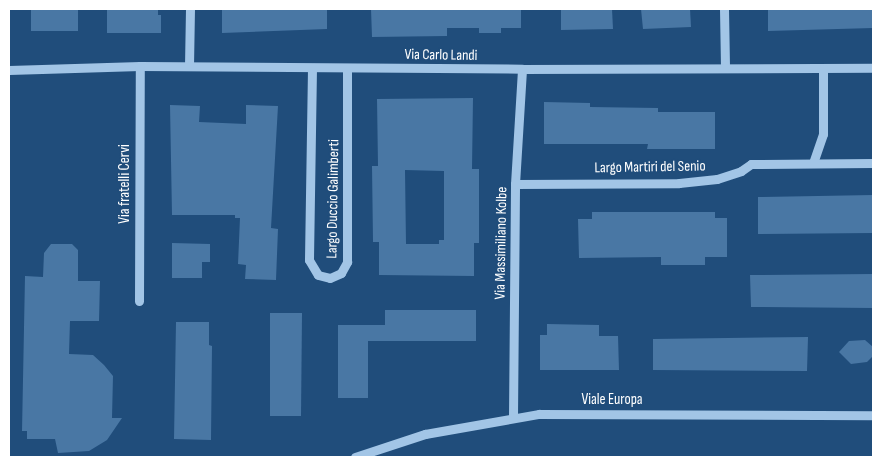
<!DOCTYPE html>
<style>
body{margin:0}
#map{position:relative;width:882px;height:466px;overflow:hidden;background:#204d7b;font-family:"Sofia Sans Condensed",sans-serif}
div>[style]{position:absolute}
.building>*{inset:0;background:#4977a4}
.minor>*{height:9px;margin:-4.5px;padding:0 4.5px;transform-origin:4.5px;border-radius:4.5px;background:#a2c5e6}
span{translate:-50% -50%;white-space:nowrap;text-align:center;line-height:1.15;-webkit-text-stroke:4px #204d7b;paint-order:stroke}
.street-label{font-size:15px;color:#fff}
.frame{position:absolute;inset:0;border:10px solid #fff;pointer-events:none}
</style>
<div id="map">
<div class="building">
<i style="clip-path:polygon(31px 9px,78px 9px,78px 31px,31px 31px)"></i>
<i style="clip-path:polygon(107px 9px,158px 9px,158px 15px,161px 15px,161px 33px,107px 33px)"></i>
<i style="clip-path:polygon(222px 9px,327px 9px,327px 29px,222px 33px)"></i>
<i style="clip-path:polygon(371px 9px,521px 9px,521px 28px,501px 28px,501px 33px,479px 33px,479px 28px,447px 28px,447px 36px,372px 37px)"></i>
<i style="clip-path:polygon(561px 9px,612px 9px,613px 29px,561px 30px)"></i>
<i style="clip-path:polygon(641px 9px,690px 9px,691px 27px,643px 29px)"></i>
<i style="clip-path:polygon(768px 9px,873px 9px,873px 28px,768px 31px)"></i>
<i style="clip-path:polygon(evenodd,473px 98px,472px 169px,479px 169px,479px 243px,474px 243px,474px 276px,379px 275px,379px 242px,373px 242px,372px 166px,378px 166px,377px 99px,473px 98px,405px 170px,444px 171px,444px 240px,439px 240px,439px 244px,406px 244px,405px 170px)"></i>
<i style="clip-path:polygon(544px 102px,590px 103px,590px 107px,658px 108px,658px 112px,715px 112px,715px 149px,647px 149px,648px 144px,544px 144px)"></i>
<i style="clip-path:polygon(170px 105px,200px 106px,199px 122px,246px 124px,246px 105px,278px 106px,271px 228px,278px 229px,276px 280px,245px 279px,246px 265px,238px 264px,240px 218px,235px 218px,235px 215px,172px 215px)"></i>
<i style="clip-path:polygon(873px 195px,873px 233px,758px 234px,758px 197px)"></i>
<i style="clip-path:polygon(592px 212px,715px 212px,715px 218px,727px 218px,727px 257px,705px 257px,705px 265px,661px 265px,661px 257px,579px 258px,578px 219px,592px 219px)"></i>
<i style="clip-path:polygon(172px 243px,210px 244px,210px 262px,202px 262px,202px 278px,172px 278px)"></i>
<i style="clip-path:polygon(51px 244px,72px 244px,78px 250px,78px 281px,100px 281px,99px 321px,70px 321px,69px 354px,93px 355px,104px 365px,113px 376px,112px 418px,122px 418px,107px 440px,89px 451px,58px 453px,55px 439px,27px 439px,27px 431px,22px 431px,25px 276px,43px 277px,44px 253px)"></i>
<i style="clip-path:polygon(873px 274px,873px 308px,751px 307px,750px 275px)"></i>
<i style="clip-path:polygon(385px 310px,476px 310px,476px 341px,368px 341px,368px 398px,338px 398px,338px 325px,385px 325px)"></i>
<i style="clip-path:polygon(270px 313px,302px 313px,301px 416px,270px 416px)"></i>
<i style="clip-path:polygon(176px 322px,209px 322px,209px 345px,212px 346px,211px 440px,174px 439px)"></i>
<i style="clip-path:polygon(547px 324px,599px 325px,599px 336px,618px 336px,619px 370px,540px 370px,540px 335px,547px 335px)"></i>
<i style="clip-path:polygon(808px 337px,807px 371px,653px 370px,653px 339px)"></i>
<i style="clip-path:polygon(865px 340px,873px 347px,873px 356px,867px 362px,851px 364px,839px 352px,849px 341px)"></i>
</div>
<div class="minor">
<i style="left:724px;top:9px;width:59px;rotate:89deg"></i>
<i style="left:189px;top:66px;width:57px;rotate:-89deg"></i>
<i style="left:312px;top:68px;width:192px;rotate:90.9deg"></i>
<i style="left:309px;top:260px;width:17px;rotate:59deg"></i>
<i style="left:318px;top:275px;width:12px;rotate:14deg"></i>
<i style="left:330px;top:278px;width:12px;rotate:-24deg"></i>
<i style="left:341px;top:273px;width:13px;rotate:-61deg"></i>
<i style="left:347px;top:262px;width:194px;rotate:-90deg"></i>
<i style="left:9px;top:70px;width:131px;rotate:-1.7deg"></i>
<i style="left:140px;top:66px;width:382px;rotate:0.4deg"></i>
<i style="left:522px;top:69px;width:351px;rotate:-0.2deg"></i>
<i style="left:813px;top:163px;width:31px;rotate:-71deg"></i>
<i style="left:823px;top:134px;width:65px;rotate:-90deg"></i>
<i style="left:515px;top:184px;width:164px;rotate:-0.3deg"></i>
<i style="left:679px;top:183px;width:38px;rotate:-6deg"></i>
<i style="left:717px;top:179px;width:25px;rotate:-18deg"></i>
<i style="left:741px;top:171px;width:12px;rotate:-35deg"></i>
<i style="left:751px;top:164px;width:122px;rotate:-0.5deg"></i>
<i style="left:139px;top:301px;width:235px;rotate:-89.8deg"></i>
<i style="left:513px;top:417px;width:233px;rotate:-89.5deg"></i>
<i style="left:515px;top:184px;width:115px;rotate:-86.5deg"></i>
<i style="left:355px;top:457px;width:74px;rotate:-18.2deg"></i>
<i style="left:425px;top:434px;width:116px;rotate:-10deg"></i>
<i style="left:539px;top:414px;width:334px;rotate:0.2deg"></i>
</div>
<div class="street-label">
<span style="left:441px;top:55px;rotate:1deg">Via Carlo Landi</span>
<span style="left:650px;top:167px;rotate:-1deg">Largo Martiri del Senio</span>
<span style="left:125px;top:184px;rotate:-90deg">Via fratelli Cervi</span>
<span style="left:333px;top:199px;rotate:-89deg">Largo Duccio Galimberti</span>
<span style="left:501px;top:243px;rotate:-89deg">Via Massimiliano Kolbe</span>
<span style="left:612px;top:400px">Viale Europa</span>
</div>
<div class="frame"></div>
</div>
